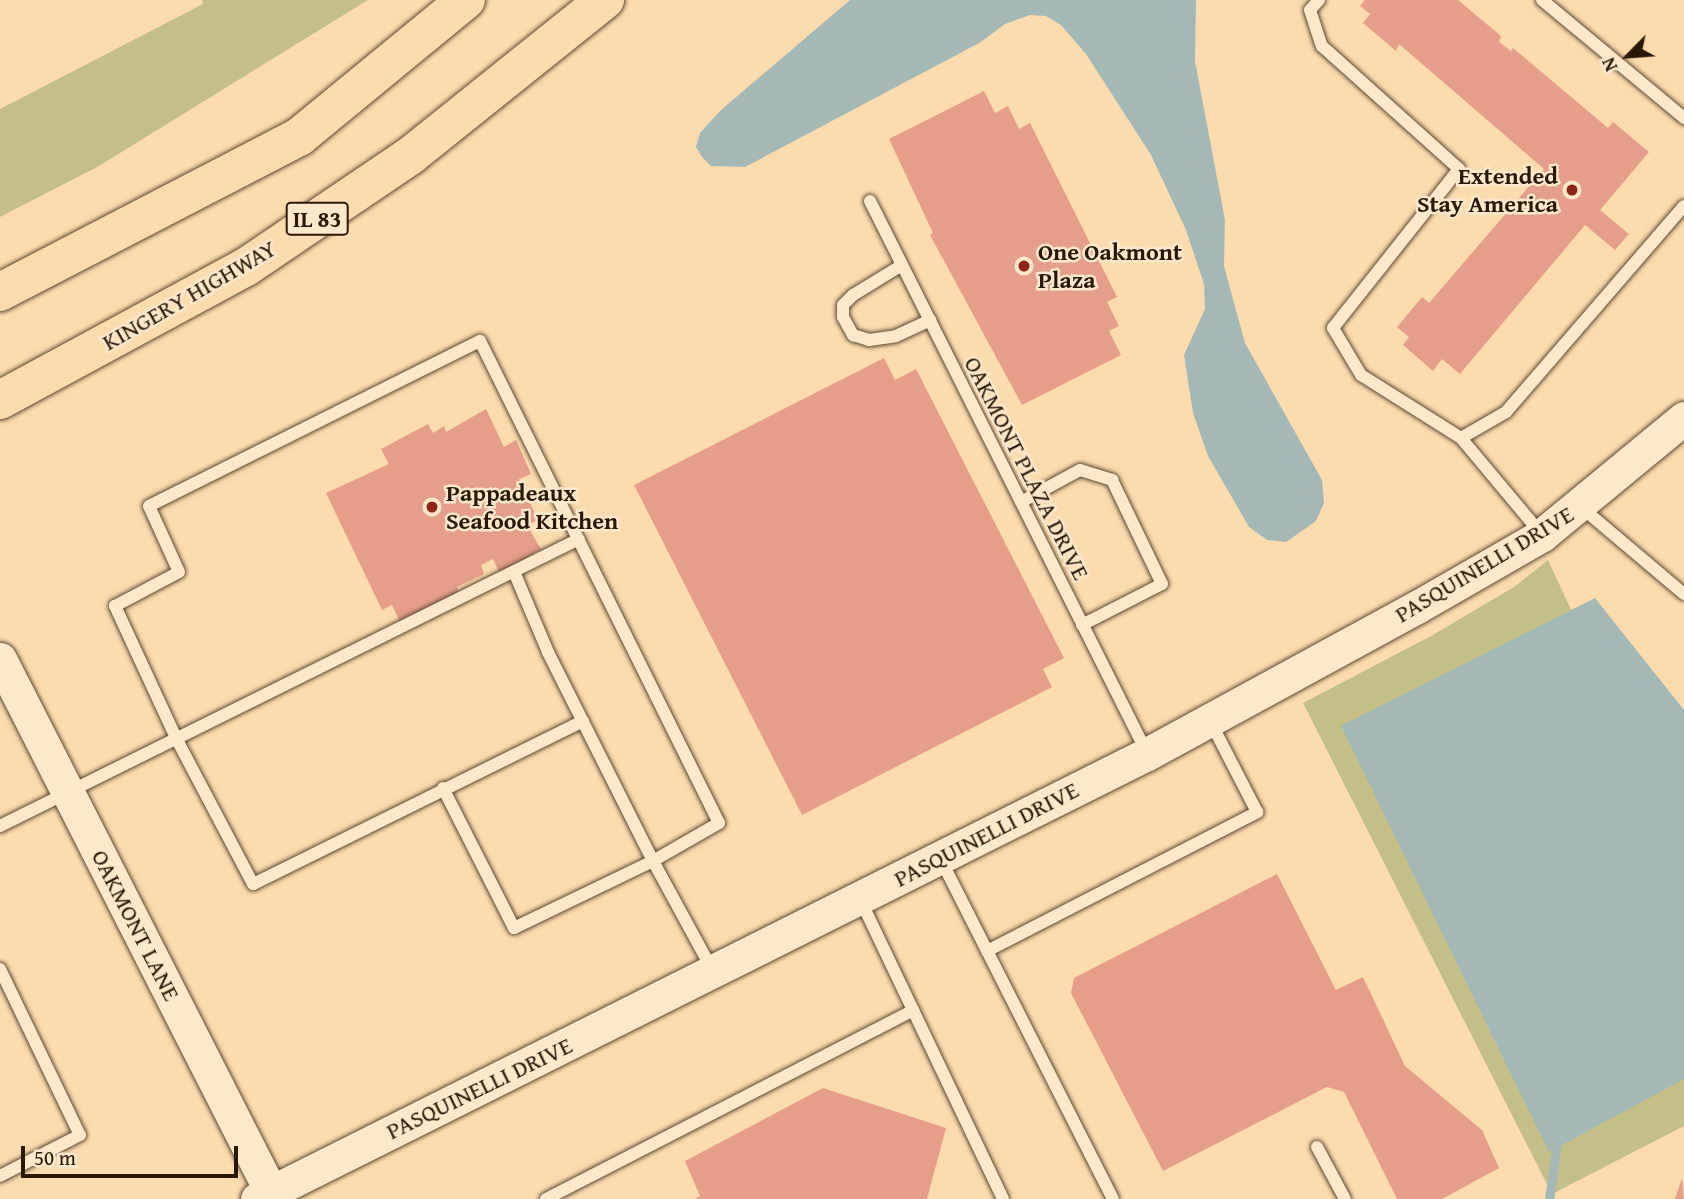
<!DOCTYPE html>
<style>
body{margin:0}
#map{position:relative;width:1684px;height:1199px;overflow:hidden;background:#fcdcaf;font-family:"Gentium Book Plus",serif}
div>[style]{position:absolute}
.green>*{inset:0;background:#c4bf87}
.water>*{inset:0;background:#a4b9b6}
.stream>*{height:9px;margin:-4.5px;padding:0 4.5px;transform-origin:4.5px;border-radius:4.5px;background:#a4b9b6}
.building>*{inset:0;background:#e49e8a}
.roads{filter:drop-shadow(0 0 2px #5e4931) drop-shadow(0 0 2px #5e4931)}
.lane>*{height:12px;margin:-6px;padding:0 6px;transform-origin:6px;border-radius:6px;background:#fde8cb}
.secondary>*{height:33px;margin:-16.5px;padding:0 16.5px;transform-origin:16.5px;border-radius:16.5px;background:#fde8cb}
.highway>*{height:38px;margin:-19px;padding:0 19px;transform-origin:19px;border-radius:19px;background:#fcdcaf}
.dots>*{width:19px;height:19px;translate:-50% -50%;box-sizing:border-box;border:4px solid #fde8cb;border-radius:50%}
span{translate:-50% -50%;white-space:nowrap;text-align:center;line-height:1.15;-webkit-text-stroke:5px #fde8cb;paint-order:stroke}
.shield-label span{padding:2px 5px;background:#fde8cb;border:2px solid;border-radius:5px;-webkit-text-stroke-width:0}
.shield-label{font-size:23px;color:#2a1807;font-weight:700}
.poi-label{font-size:24px;color:#2a1807;font-weight:700}
.right{translate:-100% -50%;text-align:right}
.left{translate:0 -50%;text-align:left}
.street-label{font-size:24px;color:#2a1807}
.north{position:absolute;left:1593px;top:21px;width:70px;height:70px;-webkit-text-stroke:5px #fde8cb;paint-order:stroke;rotate:245deg;font-size:19px;font-weight:700;line-height:28px;text-align:center;color:#2a1807}
.north::after{content:'';display:block;margin:auto;width:24px;height:32px;background:#2a1807;clip-path:polygon(50% 0,100% 100%,50% 72%,0 100%)}
.scale{position:absolute;left:21px;top:1146px;width:217px;height:32px;box-sizing:border-box;border:4px solid #2a1807;border-top:0;padding-left:9px;font-size:21px;line-height:24px;white-space:nowrap;color:#2a1807;-webkit-text-stroke:5px #fde8cb;paint-order:stroke}
</style>
<div id="map">
<div class="green">
<i style="clip-path:polygon(202px 0,368px 0,99px 166px,0 217px,0 109px,203px 4px)"></i>
<i style="clip-path:polygon(1548px 560px,1684px 854px,1684px 1126px,1552px 1194px,1303px 703px,1431px 636px,1514px 587px)"></i>
</div>
<div class="water">
<i style="clip-path:polygon(850px 0,1196px 0,1195px 61px,1225px 220px,1224px 266px,1245px 343px,1322px 480px,1324px 503px,1316px 521px,1286px 542px,1267px 540px,1249px 527px,1208px 456px,1193px 413px,1184px 355px,1205px 309px,1204px 284px,1186px 230px,1151px 155px,1086px 54px,1061px 25px,1046px 16px,1030px 15px,1005px 24px,981px 42px,745px 167px,711px 166px,702px 157px,696px 147px,700px 133px,721px 110px)"></i>
<i style="clip-path:polygon(1595px 598px,1684px 710px,1684px 1079px,1549px 1152px,1341px 726px)"></i>
</div>
<div class="stream">
<i style="left:1549px;top:1199px;width:63px;rotate:-81.7deg"></i>
</div>
<div class="building">
<i style="clip-path:polygon(1365px 0,1458px 0,1501px 36px,1499px 42px,1511px 51px,1513px 48px,1608px 128px,1613px 122px,1649px 152px,1600px 210px,1629px 234px,1615px 250px,1585px 225px,1460px 374px,1442px 359px,1433px 371px,1403px 345px,1409px 337px,1397px 327px,1422px 297px,1429px 303px,1544px 169px,1399px 44px,1396px 51px,1363px 23px,1370px 14px,1360px 6px)"></i>
<i style="clip-path:polygon(984px 91px,995px 113px,1008px 106px,1019px 129px,1030px 123px,1117px 297px,1107px 302px,1119px 326px,1109px 331px,1121px 355px,1022px 405px,930px 235px,933px 233px,889px 139px)"></i>
<i style="clip-path:polygon(884px 358px,895px 380px,916px 369px,1064px 658px,1043px 669px,1052px 687px,802px 815px,634px 485px)"></i>
<i style="clip-path:polygon(486px 409px,504px 447px,516px 440px,531px 474px,519px 479px,538px 520px,527px 525px,541px 549px,500px 574px,493px 559px,481px 565px,484px 574px,457px 587px,458px 593px,400px 622px,392px 605px,382px 610px,326px 493px,389px 464px,381px 449px,428px 424px,433px 433px,444px 426px,446px 432px)"></i>
<i style="clip-path:polygon(1277px 874px,1336px 990px,1363px 977px,1405px 1066px,1482px 1130px,1499px 1168px,1442px 1199px,1397px 1199px,1344px 1092px,1327px 1087px,1163px 1171px,1071px 993px,1074px 978px)"></i>
<i style="clip-path:polygon(823px 1088px,946px 1128px,927px 1199px,695px 1199px,700px 1196px,685px 1161px)"></i>
<i style="clip-path:polygon(1682px 1178px,1684px 1199px,1675px 1199px)"></i>
</div>
<div class="roads">
<div class="lane">
<i style="left:1319px;top:0;width:13px;rotate:132deg"></i>
<i style="left:1310px;top:10px;width:38px;rotate:72deg"></i>
<i style="left:1322px;top:46px;width:184px;rotate:41.9deg"></i>
<i style="left:1459px;top:169px;width:203px;rotate:128.4deg"></i>
<i style="left:1333px;top:328px;width:55px;rotate:59.2deg"></i>
<i style="left:1361px;top:375px;width:118px;rotate:32.2deg"></i>
<i style="left:1461px;top:438px;width:126px;rotate:50.1deg"></i>
<i style="left:1542px;top:0;width:185px;rotate:39.7deg"></i>
<i style="left:870px;top:201px;width:618px;rotate:63.35deg"></i>
<i style="left:902px;top:265px;width:57px;rotate:148.5deg"></i>
<i style="left:853px;top:295px;width:14px;rotate:135deg"></i>
<i style="left:843px;top:305px;width:12px;rotate:90deg"></i>
<i style="left:843px;top:317px;width:21px;rotate:61deg"></i>
<i style="left:853px;top:335px;width:17px;rotate:17deg"></i>
<i style="left:869px;top:340px;width:27px;rotate:-8deg"></i>
<i style="left:896px;top:336px;width:38px;rotate:-25deg"></i>
<i style="left:1461px;top:438px;width:52px;rotate:-30deg"></i>
<i style="left:1506px;top:412px;width:272px;rotate:-49.2deg"></i>
<i style="left:1021px;top:502px;width:67px;rotate:-28.5deg"></i>
<i style="left:1080px;top:470px;width:34px;rotate:17deg"></i>
<i style="left:1112px;top:480px;width:115px;rotate:64.3deg"></i>
<i style="left:1162px;top:584px;width:90px;rotate:152.9deg"></i>
<i style="left:1581px;top:507px;width:135px;rotate:40.2deg"></i>
<i style="left:583px;top:721px;width:368px;rotate:153.7deg"></i>
<i style="left:253px;top:884px;width:163px;rotate:-117.8deg"></i>
<i style="left:177px;top:740px;width:148px;rotate:-114.8deg"></i>
<i style="left:115px;top:606px;width:72px;rotate:-28deg"></i>
<i style="left:179px;top:572px;width:72px;rotate:-114.4deg"></i>
<i style="left:149px;top:506px;width:370px;rotate:-26.5deg"></i>
<i style="left:480px;top:341px;width:538px;rotate:63.63deg"></i>
<i style="left:719px;top:823px;width:76px;rotate:150.1deg"></i>
<i style="left:653px;top:861px;width:123px;rotate:61.4deg"></i>
<i style="left:443px;top:788px;width:157px;rotate:63.1deg"></i>
<i style="left:514px;top:928px;width:154px;rotate:-25.7deg"></i>
<i style="left:653px;top:861px;width:234px;rotate:-116.7deg"></i>
<i style="left:548px;top:652px;width:87px;rotate:-113deg"></i>
<i style="left:0;top:826px;width:646px;rotate:-26.37deg"></i>
<i style="left:940px;top:858px;width:382px;rotate:63.1deg"></i>
<i style="left:860px;top:899px;width:332px;rotate:64.5deg"></i>
<i style="left:987px;top:951px;width:304px;rotate:-27.2deg"></i>
<i style="left:1257px;top:812px;width:102px;rotate:-117.3deg"></i>
<i style="left:0;top:969px;width:184px;rotate:64.3deg"></i>
<i style="left:80px;top:1135px;width:90px;rotate:152.9deg"></i>
<i style="left:1317px;top:1147px;width:59px;rotate:61.7deg"></i>
<i style="left:546px;top:1199px;width:413px;rotate:-27.2deg"></i>
</div>
<div class="secondary">
<i style="left:0;top:659px;width:598px;rotate:63.05deg"></i>
<i style="left:257px;top:1199px;width:995px;rotate:-26.57deg"></i>
<i style="left:1147px;top:754px;width:307px;rotate:-28.6deg"></i>
<i style="left:1417px;top:607px;width:144px;rotate:-29.9deg"></i>
<i style="left:1542px;top:535px;width:184px;rotate:-39.5deg"></i>
</div>
<div class="highway">
<i style="left:0;top:292px;width:337px;rotate:-27.4deg"></i>
<i style="left:299px;top:137px;width:216px;rotate:-39.4deg"></i>
<i style="left:0;top:400px;width:280px;rotate:-28.4deg"></i>
<i style="left:246px;top:267px;width:198px;rotate:-34.1deg"></i>
<i style="left:410px;top:156px;width:250px;rotate:-38.7deg"></i>
</div>
</div>
<div class="dots">
<i style="left:1572px;top:190px;background:#8f2418"></i>
<i style="left:1024px;top:266px;background:#8f2418"></i>
<i style="left:432px;top:507px;background:#8f2418"></i>
</div>
<div class="shield-label">
<span style="left:317px;top:219px">IL 83</span>
</div>
<div class="poi-label">
<span class="right" style="left:1558px;top:190px">Extended<br>Stay America</span>
<span class="left" style="left:1038px;top:266px">One Oakmont<br>Plaza</span>
<span class="left" style="left:446px;top:507px">Pappadeaux<br>Seafood Kitchen</span>
</div>
<div class="street-label">
<span style="left:189px;top:295px;rotate:-30deg">KINGERY HIGHWAY</span>
<span style="left:1027px;top:468px;rotate:63deg">OAKMONT PLAZA DRIVE</span>
<span style="left:1484px;top:564px;rotate:-31deg">PASQUINELLI DRIVE</span>
<span style="left:986px;top:834px;rotate:-27deg">PASQUINELLI DRIVE</span>
<span style="left:136px;top:925px;rotate:63deg">OAKMONT LANE</span>
<span style="left:479px;top:1088px;rotate:-26deg">PASQUINELLI DRIVE</span>
</div>
<div class="north">N</div>
<div class="scale">50 m</div>
</div>
